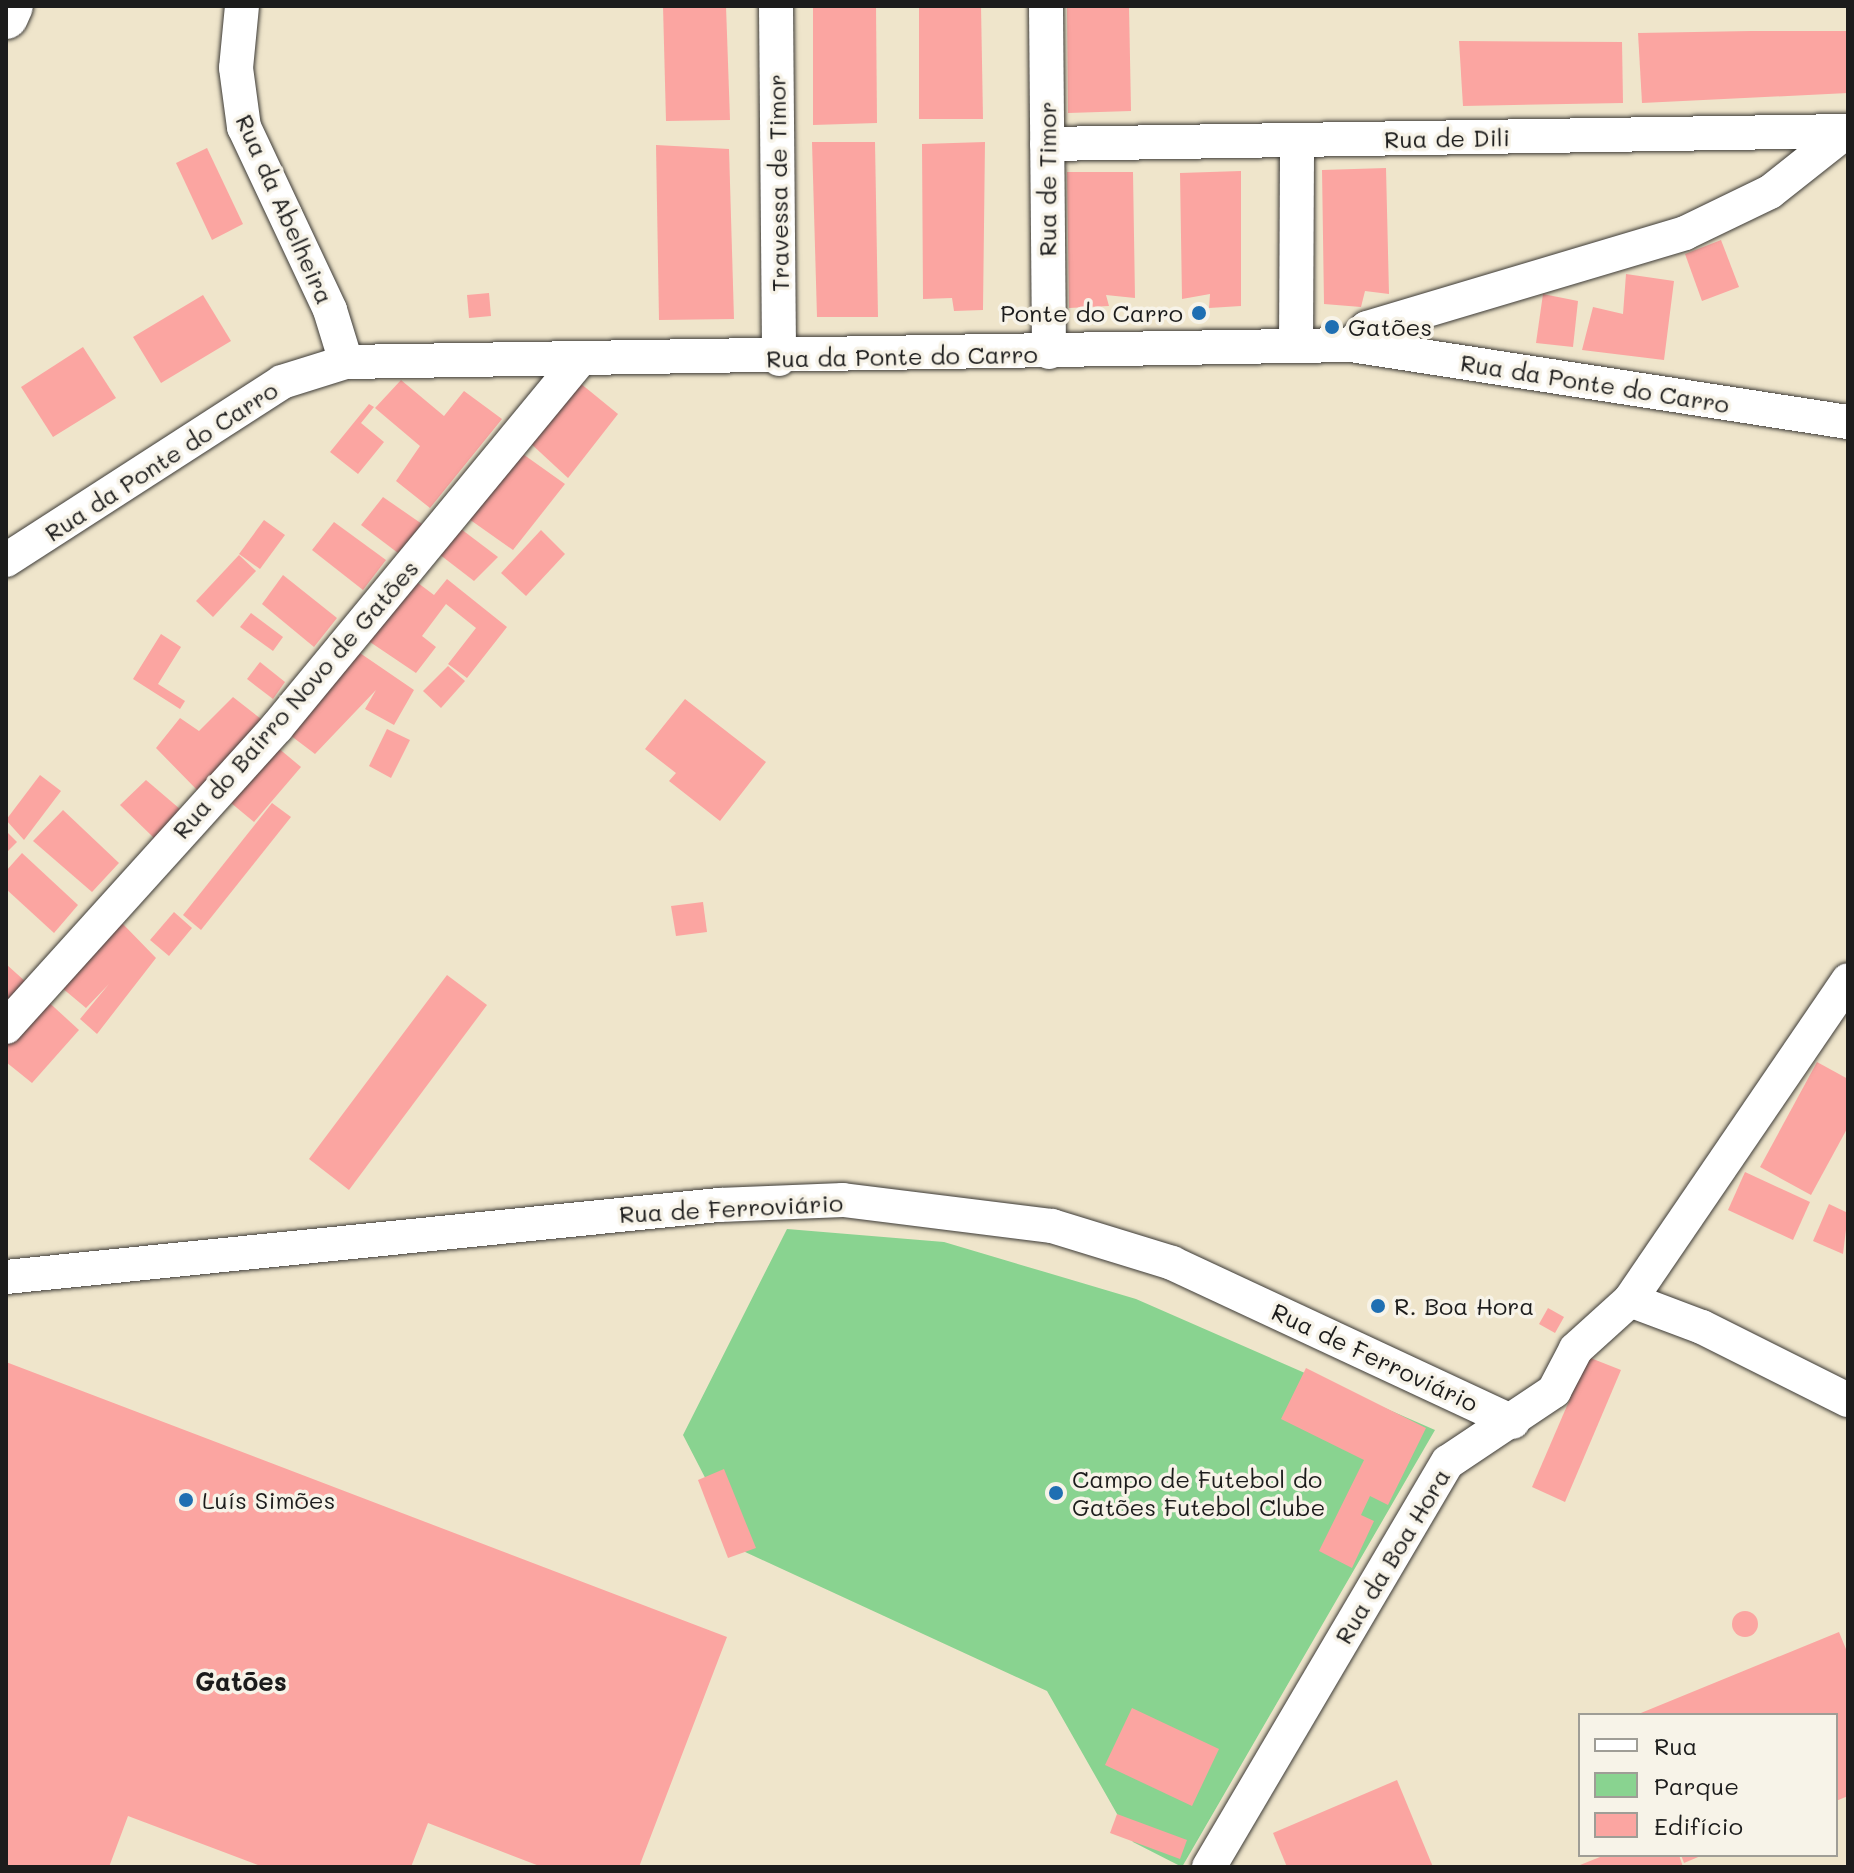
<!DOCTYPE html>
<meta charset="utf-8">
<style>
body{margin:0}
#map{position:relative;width:1854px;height:1873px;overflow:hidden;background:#efe5cb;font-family:Mali,sans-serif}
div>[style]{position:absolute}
.green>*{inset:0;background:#89d390}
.building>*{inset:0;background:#fba5a1}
.round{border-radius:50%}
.roads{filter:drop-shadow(0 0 2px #3c3a36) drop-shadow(0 0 2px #3c3a36)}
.minor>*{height:34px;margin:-17px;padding:0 17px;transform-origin:17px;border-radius:17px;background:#fff}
.trunk>*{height:44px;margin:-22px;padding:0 22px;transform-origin:22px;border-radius:22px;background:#fff}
.dots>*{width:22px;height:22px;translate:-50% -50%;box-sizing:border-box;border:4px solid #f7f3e8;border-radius:50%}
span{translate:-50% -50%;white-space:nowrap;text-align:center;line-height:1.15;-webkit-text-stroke:7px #f7f3e8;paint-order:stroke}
.street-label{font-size:24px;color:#1c1c1c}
.poi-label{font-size:24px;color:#1c1c1c}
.right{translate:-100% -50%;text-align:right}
.left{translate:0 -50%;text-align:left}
.neighbourhood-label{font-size:26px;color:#1c1c1c;font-weight:700}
.frame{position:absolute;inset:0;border:8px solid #1c1c1c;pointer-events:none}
.legend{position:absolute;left:1578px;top:1713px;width:260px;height:144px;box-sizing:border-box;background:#f7f3e8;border:2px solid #9f9d96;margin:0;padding:10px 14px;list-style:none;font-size:24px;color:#1c1c1c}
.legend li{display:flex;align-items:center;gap:16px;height:40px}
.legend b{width:40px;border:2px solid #9f9d96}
</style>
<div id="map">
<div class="green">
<i style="clip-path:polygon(787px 1229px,944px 1242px,1136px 1299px,1435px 1430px,1182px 1867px,1133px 1842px,1047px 1691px,743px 1551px,683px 1435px)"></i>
</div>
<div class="building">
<i style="clip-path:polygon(663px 6px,726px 6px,730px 120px,666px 121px)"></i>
<i style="clip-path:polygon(813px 6px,876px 6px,877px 123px,813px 125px)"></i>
<i style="clip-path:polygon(919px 6px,981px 6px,983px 119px,919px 119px)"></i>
<i style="clip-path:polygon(1067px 6px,1129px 6px,1131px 111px,1068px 113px)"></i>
<i style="clip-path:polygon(1751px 31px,1848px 31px,1848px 93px,1642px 103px,1638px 33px)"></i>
<i style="clip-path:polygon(1459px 41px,1622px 42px,1623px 103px,1463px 106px)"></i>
<i style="clip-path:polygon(812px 142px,875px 142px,878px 317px,817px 317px)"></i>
<i style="clip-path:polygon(985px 142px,983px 310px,954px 311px,952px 298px,923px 299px,922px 144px)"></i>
<i style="clip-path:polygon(656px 145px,729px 149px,734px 319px,659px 320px)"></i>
<i style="clip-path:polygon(207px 148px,243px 224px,212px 240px,176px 163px)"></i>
<i style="clip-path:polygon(1386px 168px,1389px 294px,1365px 291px,1361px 307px,1324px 304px,1322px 170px)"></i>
<i style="clip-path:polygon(1241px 171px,1241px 306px,1209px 308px,1210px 294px,1182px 299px,1180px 173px)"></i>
<i style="clip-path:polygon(1067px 172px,1133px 172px,1135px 298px,1106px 295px,1109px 306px,1069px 308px)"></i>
<i style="clip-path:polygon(1721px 240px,1739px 287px,1702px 301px,1685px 254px)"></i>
<i style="clip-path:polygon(1626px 274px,1674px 281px,1664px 360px,1582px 350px,1593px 307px,1623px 314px)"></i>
<i style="clip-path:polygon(489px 293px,491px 316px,469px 318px,467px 295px)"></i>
<i style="clip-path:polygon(1543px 294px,1578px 301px,1573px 347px,1536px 343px)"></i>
<i style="clip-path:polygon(203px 295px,231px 341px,161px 383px,133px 337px)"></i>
<i style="clip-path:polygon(83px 347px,116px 398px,53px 437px,21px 387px)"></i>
<i style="clip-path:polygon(401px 380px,444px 416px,464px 391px,502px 419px,430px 508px,396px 481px,420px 446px,375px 408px)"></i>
<i style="clip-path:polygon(580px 383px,618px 414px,568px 478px,528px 441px)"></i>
<i style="clip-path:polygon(369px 404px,374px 407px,361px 423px,384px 442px,358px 474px,330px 452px)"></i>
<i style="clip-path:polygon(520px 452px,565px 484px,513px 550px,469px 519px)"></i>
<i style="clip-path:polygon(383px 497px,422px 524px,398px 553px,361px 525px)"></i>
<i style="clip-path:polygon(264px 520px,285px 535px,260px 569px,239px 554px)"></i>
<i style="clip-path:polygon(334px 522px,386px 560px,363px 590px,312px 550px)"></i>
<i style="clip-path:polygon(461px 529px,498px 557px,474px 581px,439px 554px)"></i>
<i style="clip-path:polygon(541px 530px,565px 554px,526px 596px,501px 573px)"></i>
<i style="clip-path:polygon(239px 555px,256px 571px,213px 617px,196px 601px)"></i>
<i style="clip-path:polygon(283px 575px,337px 618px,314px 647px,262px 604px)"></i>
<i style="clip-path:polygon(447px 579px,507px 627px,467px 678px,448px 664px,476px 628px,446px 604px,422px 636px,436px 647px,416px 673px,367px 640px,414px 580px,434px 595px)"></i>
<i style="clip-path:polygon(251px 613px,283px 637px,273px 651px,240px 627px)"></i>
<i style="clip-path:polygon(161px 634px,181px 647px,158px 684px,185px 701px,180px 709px,133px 679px)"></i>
<i style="clip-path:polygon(357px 651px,414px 690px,394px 725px,365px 709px,376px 690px,315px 754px,286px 732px)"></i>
<i style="clip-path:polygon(260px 662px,285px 682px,273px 699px,247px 679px)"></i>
<i style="clip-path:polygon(448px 666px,465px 681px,441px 708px,423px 691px)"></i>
<i style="clip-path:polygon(233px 697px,261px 719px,199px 792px,156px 748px,180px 718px,199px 731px)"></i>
<i style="clip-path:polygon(685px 699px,766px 762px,720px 821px,669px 781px,676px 773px,645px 749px)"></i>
<i style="clip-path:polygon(387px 729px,410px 740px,391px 778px,369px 766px)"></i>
<i style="clip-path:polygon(271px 742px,301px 767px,254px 822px,225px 798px)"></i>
<i style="clip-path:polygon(40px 775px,61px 791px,24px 840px,6px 820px)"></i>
<i style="clip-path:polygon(146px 780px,180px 809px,154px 838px,120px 805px)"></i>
<i style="clip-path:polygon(272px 803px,291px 817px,201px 930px,183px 915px)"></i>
<i style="clip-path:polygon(63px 810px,119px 863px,92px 892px,33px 841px)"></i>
<i style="clip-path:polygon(6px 831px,17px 842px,6px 853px)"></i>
<i style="clip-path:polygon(22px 853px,78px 905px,54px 933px,6px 889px,6px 871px)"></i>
<i style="clip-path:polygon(703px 902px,707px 932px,676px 936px,671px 906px)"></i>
<i style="clip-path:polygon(174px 912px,192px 928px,169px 956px,150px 940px)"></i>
<i style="clip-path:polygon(121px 922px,156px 958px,97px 1034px,80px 1019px,109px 984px,86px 1008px,55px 982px)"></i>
<i style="clip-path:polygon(6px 964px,27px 983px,6px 1006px)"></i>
<i style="clip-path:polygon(447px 975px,487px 1005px,349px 1190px,309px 1159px)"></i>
<i style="clip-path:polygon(43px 997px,79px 1030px,32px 1083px,6px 1062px,6px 1037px)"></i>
<i style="clip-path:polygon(1817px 1062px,1848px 1079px,1848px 1127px,1811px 1195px,1760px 1167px)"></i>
<i style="clip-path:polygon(1745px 1172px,1810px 1202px,1793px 1240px,1728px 1210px)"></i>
<i style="clip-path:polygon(1829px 1204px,1848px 1213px,1843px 1254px,1813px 1241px)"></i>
<i style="clip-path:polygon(1548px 1308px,1564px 1317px,1555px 1333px,1539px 1324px)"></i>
<i style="clip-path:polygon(1588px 1357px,1621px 1370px,1565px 1502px,1532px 1487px)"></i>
<i style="clip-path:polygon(6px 1362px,727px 1637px,639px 1867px,542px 1867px,428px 1823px,411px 1867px,263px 1867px,128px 1816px,109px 1867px,6px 1867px)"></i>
<i style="clip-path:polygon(1306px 1368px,1426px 1428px,1388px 1505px,1370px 1496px,1361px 1515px,1374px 1521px,1352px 1568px,1319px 1551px,1364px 1460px,1281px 1419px)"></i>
<i style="clip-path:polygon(724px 1469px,756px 1548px,728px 1558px,698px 1480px)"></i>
<i class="round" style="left:1732px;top:1611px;width:26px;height:26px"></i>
<i style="clip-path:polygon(1839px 1632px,1848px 1654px,1848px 1796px,1836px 1801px,1836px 1715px,1636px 1715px)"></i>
<i style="clip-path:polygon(1132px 1708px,1219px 1749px,1192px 1806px,1105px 1765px)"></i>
<i style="clip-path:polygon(1397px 1780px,1433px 1867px,1287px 1867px,1273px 1833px)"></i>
<i style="clip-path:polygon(1117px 1814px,1187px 1840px,1180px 1859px,1110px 1833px)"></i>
<i style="clip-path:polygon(1605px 1855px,1679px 1855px,1683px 1867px,1575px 1867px)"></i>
<i style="clip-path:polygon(1681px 1855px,1703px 1855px,1684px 1863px)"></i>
</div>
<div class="roads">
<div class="minor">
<i style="left:242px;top:6px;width:62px;rotate:95.5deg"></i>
<i style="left:236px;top:68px;width:60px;rotate:82.3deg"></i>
<i style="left:244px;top:127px;width:202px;rotate:64.8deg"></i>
<i style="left:330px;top:310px;width:54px;rotate:72.9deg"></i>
<i style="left:776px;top:6px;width:353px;rotate:89.5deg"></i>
<i style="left:1046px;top:6px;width:346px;rotate:89.5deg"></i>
<i style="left:1047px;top:144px;width:800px;rotate:-0.93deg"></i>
<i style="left:1351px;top:345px;width:23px;rotate:-47deg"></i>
<i style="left:1367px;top:328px;width:332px;rotate:-16.6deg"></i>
<i style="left:1685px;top:233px;width:94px;rotate:-25.8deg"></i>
<i style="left:1770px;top:192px;width:98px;rotate:-38.4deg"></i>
<i style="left:1296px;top:346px;width:206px;rotate:-89.7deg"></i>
<i style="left:6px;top:560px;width:328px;rotate:-32.8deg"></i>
<i style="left:282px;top:382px;width:67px;rotate:-17.4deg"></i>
<i style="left:346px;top:362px;width:1005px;rotate:-0.97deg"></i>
<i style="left:1351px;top:345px;width:503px;rotate:8.81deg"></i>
<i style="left:6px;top:1027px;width:404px;rotate:-47.9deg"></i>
<i style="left:277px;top:727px;width:470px;rotate:-50.5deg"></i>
<i style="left:6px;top:1277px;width:717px;rotate:-5.77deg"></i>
<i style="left:719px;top:1205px;width:124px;rotate:-2.3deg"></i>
<i style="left:843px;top:1200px;width:211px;rotate:7.1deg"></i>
<i style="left:1052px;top:1226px;width:126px;rotate:17.1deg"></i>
<i style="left:1172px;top:1263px;width:376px;rotate:25deg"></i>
<i style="left:1630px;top:1300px;width:77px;rotate:20.6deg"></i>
<i style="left:1702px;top:1327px;width:163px;rotate:26.6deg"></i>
<i style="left:1209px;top:1867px;width:470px;rotate:-59.5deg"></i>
<i style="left:1448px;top:1462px;width:128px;rotate:-33.8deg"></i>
<i style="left:1554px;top:1391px;width:47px;rotate:-62.4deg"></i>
<i style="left:1576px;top:1349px;width:73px;rotate:-42.2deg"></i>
<i style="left:1630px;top:1300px;width:387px;rotate:-55.7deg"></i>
</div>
<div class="trunk">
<i style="left:6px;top:17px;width:12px;rotate:-66deg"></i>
</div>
</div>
<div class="dots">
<i style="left:1199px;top:313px;background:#1f6fb2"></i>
<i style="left:1332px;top:327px;background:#1f6fb2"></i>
<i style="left:1378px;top:1306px;background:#1f6fb2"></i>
<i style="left:1056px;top:1493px;background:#1f6fb2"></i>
<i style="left:186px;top:1500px;background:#1f6fb2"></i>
</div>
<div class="street-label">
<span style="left:1447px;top:138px;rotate:-1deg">Rua de Dili</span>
<span style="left:1047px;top:179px;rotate:-90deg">Rua de Timor</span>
<span style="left:778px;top:183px;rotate:-91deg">Travessa de Timor</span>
<span style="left:285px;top:209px;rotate:66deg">Rua da Abelheira</span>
<span style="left:902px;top:356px;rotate:-1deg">Rua da Ponte do Carro</span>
<span style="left:1595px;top:383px;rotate:9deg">Rua da Ponte do Carro</span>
<span style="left:161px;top:461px;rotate:-33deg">Rua da Ponte do Carro</span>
<span style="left:295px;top:699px;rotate:-49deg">Rua do Bairro Novo de Gatões</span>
<span style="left:731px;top:1208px;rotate:-3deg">Rua de Ferroviário</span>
<span style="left:1375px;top:1357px;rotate:25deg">Rua de Ferroviário</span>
<span style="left:1392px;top:1556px;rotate:-59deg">Rua da Boa Hora</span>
</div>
<div class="poi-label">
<span class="right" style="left:1183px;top:313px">Ponte do Carro</span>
<span class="left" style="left:1348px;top:327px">Gatões</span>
<span class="left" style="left:1394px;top:1306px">R. Boa Hora</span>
<span class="left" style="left:1072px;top:1493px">Campo de Futebol do<br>Gatões Futebol Clube</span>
<span class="left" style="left:202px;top:1500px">Luís Simões</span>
</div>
<div class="neighbourhood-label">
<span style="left:241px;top:1682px">Gatões</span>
</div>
<div class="frame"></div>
<ul class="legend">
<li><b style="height:10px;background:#fff"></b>Rua</li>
<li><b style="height:22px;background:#89d390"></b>Parque</li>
<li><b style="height:22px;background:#fba5a1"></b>Edifício</li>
</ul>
</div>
